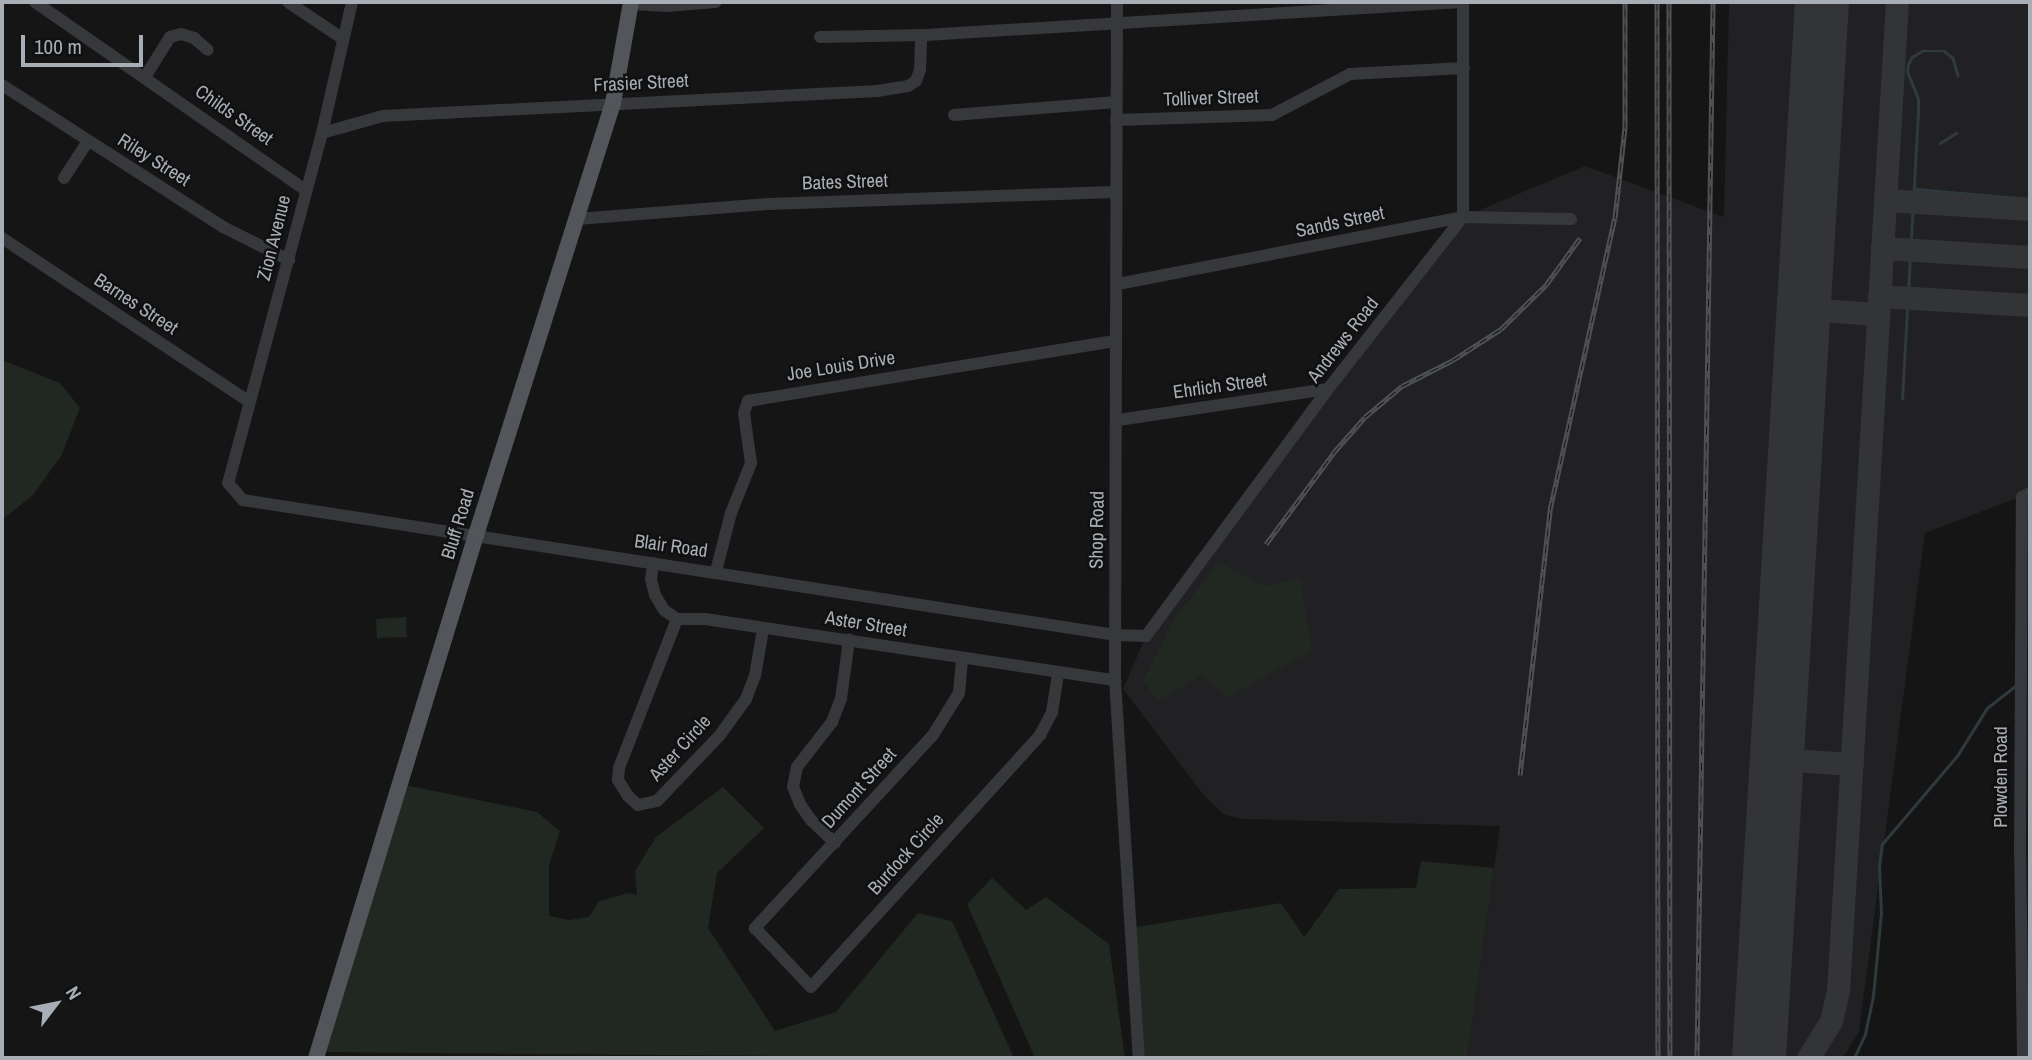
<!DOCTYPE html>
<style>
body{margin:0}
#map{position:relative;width:2032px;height:1060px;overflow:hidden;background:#151516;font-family:"Archivo Narrow",sans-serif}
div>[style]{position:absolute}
.built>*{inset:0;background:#212123}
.green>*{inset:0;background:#212821}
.stream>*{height:2.5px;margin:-1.25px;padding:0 1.25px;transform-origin:1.25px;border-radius:1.25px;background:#2f393e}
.taxiway>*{height:23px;margin:-11.5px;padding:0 11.5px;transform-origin:11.5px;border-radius:11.5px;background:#323436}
.runway>*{height:54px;margin:-27px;padding:0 27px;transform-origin:27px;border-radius:27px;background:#323436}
.minor>*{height:12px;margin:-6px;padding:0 6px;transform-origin:6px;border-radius:6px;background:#36383b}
.major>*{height:16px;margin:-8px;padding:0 8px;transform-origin:8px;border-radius:8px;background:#525559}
.rail>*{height:5px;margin-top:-2.5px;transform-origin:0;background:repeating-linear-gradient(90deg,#101011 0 8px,#4f5255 0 16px);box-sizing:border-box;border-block:2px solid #4f5255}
span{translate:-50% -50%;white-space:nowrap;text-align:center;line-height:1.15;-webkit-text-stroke:5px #101011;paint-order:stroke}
.street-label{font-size:19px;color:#a8aeb5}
.frame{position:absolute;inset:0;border:4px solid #a8aeb5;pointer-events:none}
.north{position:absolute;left:21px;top:969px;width:70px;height:70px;-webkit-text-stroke:5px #101011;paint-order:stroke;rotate:58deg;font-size:19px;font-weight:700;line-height:28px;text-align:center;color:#a8aeb5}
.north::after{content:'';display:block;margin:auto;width:24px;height:32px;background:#a8aeb5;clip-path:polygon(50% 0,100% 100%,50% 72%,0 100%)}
.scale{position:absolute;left:21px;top:35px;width:122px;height:32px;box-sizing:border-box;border:4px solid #a8aeb5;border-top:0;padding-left:9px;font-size:21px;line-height:24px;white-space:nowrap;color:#a8aeb5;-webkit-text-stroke:5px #101011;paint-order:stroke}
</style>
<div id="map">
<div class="built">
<i style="clip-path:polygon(1729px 2px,2030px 2px,2030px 493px,1925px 533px,1859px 1031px,1843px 1058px,1467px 1058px,1500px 826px,1243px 819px,1225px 815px,1206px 798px,1123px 689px,1146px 636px,1463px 217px,1585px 166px,1724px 217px)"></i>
</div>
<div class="green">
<i style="clip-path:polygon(2px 360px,60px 383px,80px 408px,61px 456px,33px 495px,2px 520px)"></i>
<i style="clip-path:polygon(1219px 562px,1265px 586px,1300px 577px,1312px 651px,1227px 697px,1202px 675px,1157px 701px,1143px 680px,1175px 618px)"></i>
<i style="clip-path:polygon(406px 617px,407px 637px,377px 638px,376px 619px)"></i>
<i style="clip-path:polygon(400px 784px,537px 812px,560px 831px,549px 865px,549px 916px,569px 920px,589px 917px,599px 901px,629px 893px,637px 895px,635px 871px,656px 837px,723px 787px,764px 828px,717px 873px,708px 928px,775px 1031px,836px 1012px,918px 913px,952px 921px,1014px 1058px,318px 1052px)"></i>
<i style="clip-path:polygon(1421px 861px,1494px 868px,1467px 1058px,1139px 1058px,1131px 928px,1281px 903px,1304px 937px,1339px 889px,1416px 888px)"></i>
<i style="clip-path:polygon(992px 878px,1026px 910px,1046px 897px,1109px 944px,1125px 1058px,1035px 1058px,967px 904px)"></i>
</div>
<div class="stream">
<i style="left:1940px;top:143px;width:19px;rotate:-32deg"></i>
<i style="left:1915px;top:189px;width:115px;rotate:5deg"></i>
<i style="left:1902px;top:399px;width:285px;rotate:-86.8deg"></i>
<i style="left:1918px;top:114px;width:15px;rotate:-90deg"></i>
<i style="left:1918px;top:99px;width:29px;rotate:-112deg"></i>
<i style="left:1907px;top:72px;width:8px;rotate:-83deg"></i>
<i style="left:1908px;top:64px;width:8px;rotate:-60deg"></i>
<i style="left:1912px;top:57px;width:12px;rotate:-31deg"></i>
<i style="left:1922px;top:51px;width:22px"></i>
<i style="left:1944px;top:51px;width:11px;rotate:38deg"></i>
<i style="left:1953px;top:58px;width:18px;rotate:74deg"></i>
<i style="left:1854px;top:1058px;width:26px;rotate:-65deg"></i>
<i style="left:1865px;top:1034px;width:39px;rotate:-78deg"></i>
<i style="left:1873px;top:996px;width:83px;rotate:-84.5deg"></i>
<i style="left:1881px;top:913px;width:46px;rotate:-92.5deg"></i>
<i style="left:1879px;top:867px;width:23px;rotate:-83deg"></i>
<i style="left:1882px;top:844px;width:116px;rotate:-49.6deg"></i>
<i style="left:1957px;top:756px;width:57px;rotate:-58deg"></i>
<i style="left:1987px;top:708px;width:37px;rotate:-38deg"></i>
</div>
<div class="taxiway">
<i style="left:1885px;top:200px;width:145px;rotate:3.6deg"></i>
<i style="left:1882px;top:248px;width:148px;rotate:3.5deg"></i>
<i style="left:1879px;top:296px;width:151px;rotate:3.4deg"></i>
<i style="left:1804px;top:309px;width:74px;rotate:3.9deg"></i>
<i style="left:1777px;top:759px;width:75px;rotate:3.8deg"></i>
<i style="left:1808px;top:1058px;width:44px;rotate:-58.1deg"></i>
<i style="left:1831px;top:1021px;width:31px;rotate:-77deg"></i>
<i style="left:1838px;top:991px;width:991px;rotate:-86.59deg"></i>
</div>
<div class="runway">
<i style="left:1759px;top:1058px;width:1058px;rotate:-86.59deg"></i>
</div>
<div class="minor">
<i style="left:35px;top:2px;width:330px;rotate:34.8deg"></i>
<i style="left:288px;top:2px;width:66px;rotate:33.9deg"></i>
<i style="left:352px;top:2px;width:134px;rotate:102.9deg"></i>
<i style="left:322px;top:133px;width:362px;rotate:105deg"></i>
<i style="left:228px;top:483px;width:23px;rotate:49deg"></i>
<i style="left:243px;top:500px;width:882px;rotate:8.8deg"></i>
<i style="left:1115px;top:635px;width:31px;rotate:2deg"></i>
<i style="left:1146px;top:636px;width:307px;rotate:-53.6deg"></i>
<i style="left:1328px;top:389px;width:219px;rotate:-51.9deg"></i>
<i style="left:1463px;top:217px;width:215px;rotate:-90deg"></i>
<i style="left:1117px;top:2px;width:678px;rotate:90.17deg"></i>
<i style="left:1115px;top:680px;width:379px;rotate:86.4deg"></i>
<i style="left:631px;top:4px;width:36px;rotate:3deg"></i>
<i style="left:667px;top:6px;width:49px;rotate:-4.7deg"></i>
<i style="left:820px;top:37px;width:106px;rotate:-1.1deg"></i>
<i style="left:926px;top:35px;width:538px;rotate:-3.52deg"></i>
<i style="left:145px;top:77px;width:47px;rotate:-58deg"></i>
<i style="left:170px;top:37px;width:11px;rotate:-15deg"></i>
<i style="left:181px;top:34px;width:14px;rotate:17deg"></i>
<i style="left:194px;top:38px;width:18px;rotate:41deg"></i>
<i style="left:2px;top:85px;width:263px;rotate:32.7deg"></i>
<i style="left:223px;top:227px;width:74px;rotate:26.6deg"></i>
<i style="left:954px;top:115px;width:163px;rotate:-4.6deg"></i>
<i style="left:1116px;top:120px;width:156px;rotate:-1.8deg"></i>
<i style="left:1272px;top:115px;width:88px;rotate:-27.7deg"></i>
<i style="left:1350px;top:74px;width:114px;rotate:-3deg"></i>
<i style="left:322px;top:133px;width:63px;rotate:-15.6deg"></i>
<i style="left:383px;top:116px;width:495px;rotate:-2.9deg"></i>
<i style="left:877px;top:91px;width:31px;rotate:-9deg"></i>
<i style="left:908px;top:86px;width:9px;rotate:-32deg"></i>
<i style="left:916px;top:81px;width:12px;rotate:-70deg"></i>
<i style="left:920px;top:70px;width:35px;rotate:-88deg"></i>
<i style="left:64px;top:178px;width:44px;rotate:-57deg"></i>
<i style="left:577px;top:219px;width:193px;rotate:-4.5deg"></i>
<i style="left:769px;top:204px;width:346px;rotate:-2deg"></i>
<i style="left:2px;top:238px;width:297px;rotate:33.5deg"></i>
<i style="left:1118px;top:284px;width:351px;rotate:-11deg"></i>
<i style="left:1463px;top:217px;width:108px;rotate:1.1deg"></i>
<i style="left:1118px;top:420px;width:212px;rotate:-8.4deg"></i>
<i style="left:653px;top:563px;width:16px;rotate:97deg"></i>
<i style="left:651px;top:579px;width:16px;rotate:76deg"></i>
<i style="left:655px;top:595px;width:17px;rotate:59deg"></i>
<i style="left:664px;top:610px;width:16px;rotate:35deg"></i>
<i style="left:677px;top:619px;width:28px"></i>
<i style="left:705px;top:619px;width:415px;rotate:8.5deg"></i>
<i style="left:716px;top:571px;width:60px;rotate:-75.5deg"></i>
<i style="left:731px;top:513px;width:54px;rotate:-68.2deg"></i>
<i style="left:751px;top:463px;width:50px;rotate:-98deg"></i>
<i style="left:744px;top:413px;width:13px;rotate:-72deg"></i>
<i style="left:748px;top:401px;width:373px;rotate:-9.3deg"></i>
<i style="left:677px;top:619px;width:160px;rotate:111.3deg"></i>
<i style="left:619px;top:768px;width:12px;rotate:95deg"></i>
<i style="left:618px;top:780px;width:19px;rotate:58deg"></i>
<i style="left:628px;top:796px;width:13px;rotate:42deg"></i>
<i style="left:638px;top:805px;width:19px;rotate:-12deg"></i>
<i style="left:657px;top:801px;width:91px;rotate:-46.3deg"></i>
<i style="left:720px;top:735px;width:44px;rotate:-54.2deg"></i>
<i style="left:746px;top:699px;width:25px;rotate:-69deg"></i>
<i style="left:755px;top:676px;width:48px;rotate:-80.3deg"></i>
<i style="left:962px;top:659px;width:34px;rotate:95deg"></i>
<i style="left:959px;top:693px;width:49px;rotate:121.8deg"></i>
<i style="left:933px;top:735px;width:263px;rotate:132.7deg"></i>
<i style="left:755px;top:928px;width:81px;rotate:46.5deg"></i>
<i style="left:811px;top:987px;width:341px;rotate:-47.7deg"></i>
<i style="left:1040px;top:735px;width:26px;rotate:-62deg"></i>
<i style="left:1052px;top:712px;width:39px;rotate:-81deg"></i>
<i style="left:835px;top:843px;width:33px;rotate:-136deg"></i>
<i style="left:811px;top:820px;width:19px;rotate:-125deg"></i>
<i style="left:800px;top:804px;width:18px;rotate:-112deg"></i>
<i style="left:793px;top:787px;width:20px;rotate:-79deg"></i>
<i style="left:797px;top:767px;width:57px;rotate:-52.1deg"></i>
<i style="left:832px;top:722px;width:25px;rotate:-69deg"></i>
<i style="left:841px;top:699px;width:60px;rotate:-82.3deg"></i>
<i style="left:2023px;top:1058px;width:204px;rotate:-90.8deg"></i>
<i style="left:2020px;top:854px;width:357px;rotate:-89.7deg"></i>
<i style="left:2022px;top:497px;width:9px;rotate:-27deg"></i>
</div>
<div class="major">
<i style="left:316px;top:1058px;width:547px;rotate:-72.99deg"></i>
<i style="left:476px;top:535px;width:453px;rotate:-72.4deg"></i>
<i style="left:613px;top:103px;width:103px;rotate:-79.9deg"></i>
</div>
<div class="rail">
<i style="left:1657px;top:2px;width:1056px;rotate:89.95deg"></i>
<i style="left:1669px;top:2px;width:1056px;rotate:89.95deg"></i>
<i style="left:1266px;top:544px;width:116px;rotate:-53.4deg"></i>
<i style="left:1335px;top:451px;width:45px;rotate:-48.6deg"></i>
<i style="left:1365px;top:417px;width:48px;rotate:-40deg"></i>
<i style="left:1402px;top:386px;width:57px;rotate:-27deg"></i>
<i style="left:1453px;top:360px;width:57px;rotate:-32.9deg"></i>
<i style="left:1501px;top:329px;width:63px;rotate:-44.4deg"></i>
<i style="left:1546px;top:285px;width:58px;rotate:-54.1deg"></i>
<i style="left:1520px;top:775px;width:267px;rotate:-83.5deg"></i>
<i style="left:1550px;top:510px;width:299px;rotate:-77.5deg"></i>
<i style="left:1615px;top:218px;width:91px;rotate:-83.7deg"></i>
<i style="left:1625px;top:128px;width:126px;rotate:-90deg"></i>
<i style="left:1697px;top:1058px;width:1056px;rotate:-89.13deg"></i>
</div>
<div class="street-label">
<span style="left:641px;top:83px;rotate:-3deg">Frasier Street</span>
<span style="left:1211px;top:98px;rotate:-2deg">Tolliver Street</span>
<span style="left:234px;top:115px;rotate:35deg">Childs Street</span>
<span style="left:154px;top:160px;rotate:32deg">Riley Street</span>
<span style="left:845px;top:182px;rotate:-2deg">Bates Street</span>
<span style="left:1340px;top:222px;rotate:-12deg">Sands Street</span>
<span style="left:274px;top:238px;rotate:-76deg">Zion Avenue</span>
<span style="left:136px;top:304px;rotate:33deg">Barnes Street</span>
<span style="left:1343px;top:340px;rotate:-52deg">Andrews Road</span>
<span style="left:841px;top:366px;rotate:-9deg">Joe Louis Drive</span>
<span style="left:1220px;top:386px;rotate:-8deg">Ehrlich Street</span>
<span style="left:458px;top:524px;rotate:-73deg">Bluff Road</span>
<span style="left:1097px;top:530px;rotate:-89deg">Shop Road</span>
<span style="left:671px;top:546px;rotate:8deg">Blair Road</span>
<span style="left:866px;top:624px;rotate:9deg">Aster Street</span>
<span style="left:680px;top:748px;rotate:-48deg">Aster Circle</span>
<span style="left:2001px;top:777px;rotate:-90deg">Plowden Road</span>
<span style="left:859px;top:788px;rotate:-48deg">Dumont Street</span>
<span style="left:906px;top:854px;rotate:-48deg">Burdock Circle</span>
</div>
<div class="frame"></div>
<div class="north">N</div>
<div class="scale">100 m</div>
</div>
